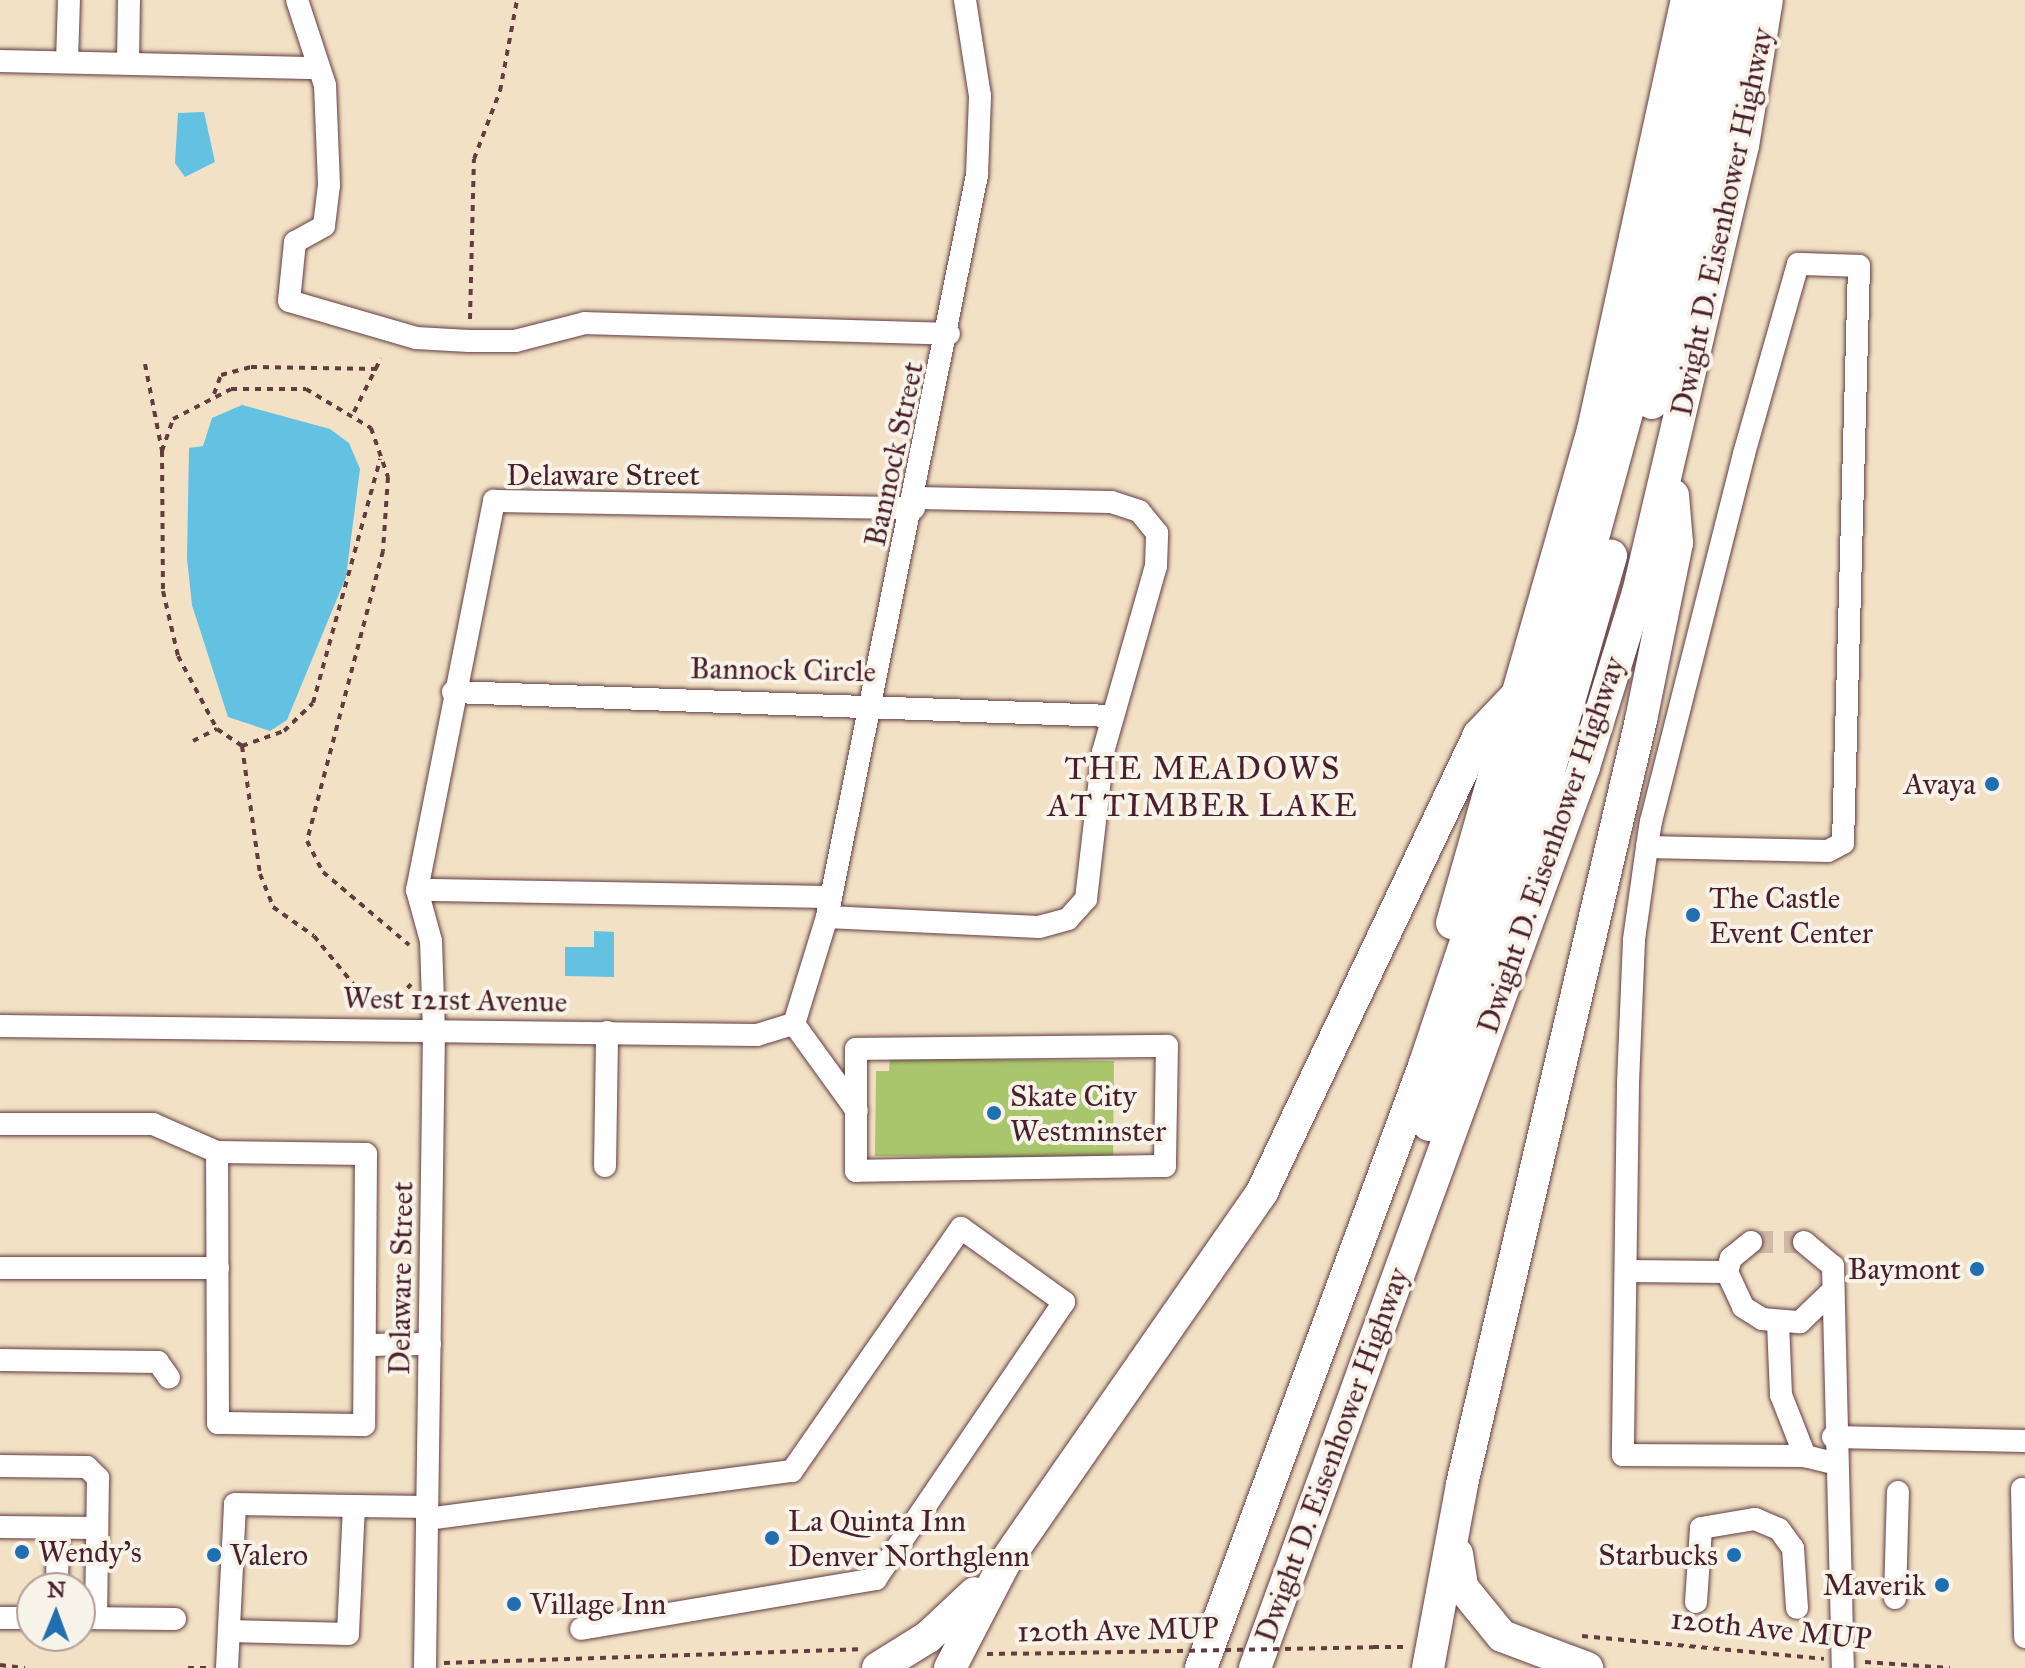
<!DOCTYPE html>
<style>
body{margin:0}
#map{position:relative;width:2025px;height:1668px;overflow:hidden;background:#f2e1c4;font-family:"IM FELL Great Primer",serif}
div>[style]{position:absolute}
.green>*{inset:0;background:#a9c66d}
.water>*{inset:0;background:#63c1e1}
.minor-tunnel>*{height:22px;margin-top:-11px;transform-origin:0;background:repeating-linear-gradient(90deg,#d0baa5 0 22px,transparent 0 33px)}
.path>*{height:4px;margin-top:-2px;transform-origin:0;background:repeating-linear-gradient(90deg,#633c42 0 6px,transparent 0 12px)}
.roads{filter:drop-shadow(0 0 2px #633c42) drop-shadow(0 0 2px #633c42)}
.minor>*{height:22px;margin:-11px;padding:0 11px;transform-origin:11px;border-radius:11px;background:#fff}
.highway>*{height:32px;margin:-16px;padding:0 16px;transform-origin:16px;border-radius:16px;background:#fff}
.path-bridge>*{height:4px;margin-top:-2px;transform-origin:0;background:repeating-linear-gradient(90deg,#633c42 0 6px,transparent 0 12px)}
.dots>*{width:22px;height:22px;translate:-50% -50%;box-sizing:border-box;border:4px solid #f7f3e8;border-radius:50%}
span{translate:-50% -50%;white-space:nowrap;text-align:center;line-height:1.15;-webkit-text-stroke:8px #f7f3e8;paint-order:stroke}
.street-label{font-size:30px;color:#4a1f2b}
.poi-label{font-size:30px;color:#4a1f2b}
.right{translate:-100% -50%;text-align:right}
.left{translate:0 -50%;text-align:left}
.neighbourhood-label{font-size:32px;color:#4a1f2b;letter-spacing:2px}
.north{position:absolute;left:16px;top:1572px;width:80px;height:80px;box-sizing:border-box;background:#f7f3e8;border:2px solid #b29e9c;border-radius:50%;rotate:1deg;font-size:22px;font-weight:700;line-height:32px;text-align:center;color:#4a1f2b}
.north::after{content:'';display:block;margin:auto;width:28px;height:36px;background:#1f6fb2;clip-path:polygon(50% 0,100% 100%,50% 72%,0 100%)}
</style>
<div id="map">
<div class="green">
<i style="clip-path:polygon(890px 1058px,1114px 1061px,1113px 1159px,875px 1156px,876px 1071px,889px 1071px)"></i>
</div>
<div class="water">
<i style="clip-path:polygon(204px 112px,215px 162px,185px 177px,175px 163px,178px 113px)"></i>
<i style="clip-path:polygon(242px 405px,330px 429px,349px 443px,360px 469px,346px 577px,287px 720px,270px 731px,228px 717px,192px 605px,187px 558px,189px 448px,203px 446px,212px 418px)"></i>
<i style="clip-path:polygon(594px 931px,614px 932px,614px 977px,565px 976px,565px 947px,594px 947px)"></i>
</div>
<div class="minor-tunnel">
<i style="left:1751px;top:1242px;width:53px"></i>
</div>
<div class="path">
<i style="left:470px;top:319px;width:160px;rotate:-88.6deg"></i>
<i style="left:474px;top:159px;width:73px;rotate:-69.1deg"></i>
<i style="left:500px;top:91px;width:93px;rotate:-79.4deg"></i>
<i style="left:145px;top:364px;width:89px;rotate:78.9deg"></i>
<i style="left:162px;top:451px;width:140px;rotate:89.6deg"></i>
<i style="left:163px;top:591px;width:67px;rotate:77deg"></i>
<i style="left:178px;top:656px;width:83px;rotate:61.9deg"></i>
<i style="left:217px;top:729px;width:30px;rotate:34deg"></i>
<i style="left:242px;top:746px;width:129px;rotate:82deg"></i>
<i style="left:260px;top:874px;width:35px;rotate:68deg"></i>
<i style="left:273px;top:907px;width:50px;rotate:35.3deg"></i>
<i style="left:314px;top:936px;width:90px;rotate:50.8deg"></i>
<i style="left:214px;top:394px;width:20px;rotate:-70deg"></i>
<i style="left:221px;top:375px;width:31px;rotate:-15deg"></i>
<i style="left:251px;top:367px;width:128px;rotate:0.9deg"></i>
<i style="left:354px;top:412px;width:60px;rotate:-63.4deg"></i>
<i style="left:162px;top:451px;width:34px;rotate:-71deg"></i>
<i style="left:173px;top:419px;width:65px;rotate:-27.3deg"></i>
<i style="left:231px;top:389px;width:75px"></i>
<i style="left:306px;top:389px;width:76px;rotate:31deg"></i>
<i style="left:371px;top:428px;width:52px;rotate:70.9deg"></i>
<i style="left:388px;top:477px;width:74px;rotate:93.9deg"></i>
<i style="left:383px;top:551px;width:300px;rotate:104.7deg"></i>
<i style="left:307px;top:841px;width:35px;rotate:63deg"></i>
<i style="left:323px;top:872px;width:113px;rotate:40.3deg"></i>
<i style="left:193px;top:741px;width:27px;rotate:-27deg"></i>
<i style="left:242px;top:746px;width:45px;rotate:-19.7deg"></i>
<i style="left:284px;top:731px;width:40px;rotate:-44deg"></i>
<i style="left:313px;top:703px;width:253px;rotate:-74.6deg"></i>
<i style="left:392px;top:1006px;width:29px;rotate:-49deg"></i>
<i style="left:1582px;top:1636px;width:243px;rotate:5.4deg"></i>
<i style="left:1373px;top:1647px;width:34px"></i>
<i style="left:987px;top:1654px;width:82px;rotate:-0.7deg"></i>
<i style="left:1865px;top:1662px;width:85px;rotate:4deg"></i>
<i style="left:444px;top:1663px;width:415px;rotate:-1.9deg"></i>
<i style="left:0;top:1665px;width:25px;rotate:7deg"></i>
<i style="left:188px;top:1668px;width:18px"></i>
</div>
<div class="roads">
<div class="minor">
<i style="left:297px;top:0;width:89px;rotate:71.8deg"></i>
<i style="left:325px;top:85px;width:100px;rotate:87.7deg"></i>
<i style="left:329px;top:185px;width:41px;rotate:97deg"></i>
<i style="left:324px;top:226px;width:33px;rotate:151deg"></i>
<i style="left:295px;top:242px;width:59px;rotate:95.8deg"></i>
<i style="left:289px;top:301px;width:132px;rotate:16.2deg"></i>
<i style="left:416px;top:338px;width:53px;rotate:3.2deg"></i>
<i style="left:469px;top:341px;width:46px"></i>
<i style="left:515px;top:341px;width:72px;rotate:-14.4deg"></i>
<i style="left:585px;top:323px;width:364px;rotate:1.7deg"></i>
<i style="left:0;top:61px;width:319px;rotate:1.3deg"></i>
<i style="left:67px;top:62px;width:62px;rotate:-88.2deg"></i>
<i style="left:128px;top:63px;width:63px;rotate:-89.1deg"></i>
<i style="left:453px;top:692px;width:658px;rotate:2.09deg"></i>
<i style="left:1647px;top:847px;width:181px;rotate:1.3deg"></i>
<i style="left:1828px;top:851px;width:17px;rotate:-28deg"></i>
<i style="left:1843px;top:843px;width:577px;rotate:-88.41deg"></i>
<i style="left:1859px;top:266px;width:61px;rotate:-178.1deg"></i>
<i style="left:1798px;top:264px;width:198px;rotate:105.9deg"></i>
<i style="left:1744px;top:454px;width:379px;rotate:104.2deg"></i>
<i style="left:1651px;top:821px;width:26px;rotate:99deg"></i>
<i style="left:1647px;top:847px;width:94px;rotate:98deg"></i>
<i style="left:1634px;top:940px;width:145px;rotate:92.4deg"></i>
<i style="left:1628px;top:1085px;width:370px;rotate:90.8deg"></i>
<i style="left:1623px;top:1455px;width:182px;rotate:0.3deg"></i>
<i style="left:1805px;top:1456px;width:29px;rotate:14deg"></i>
<i style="left:417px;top:890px;width:53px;rotate:74.6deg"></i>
<i style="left:431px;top:941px;width:89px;rotate:88.1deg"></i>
<i style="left:434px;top:1030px;width:638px;rotate:90.81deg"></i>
<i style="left:831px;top:897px;width:414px;rotate:-179deg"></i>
<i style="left:417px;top:890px;width:397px;rotate:-78.8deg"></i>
<i style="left:494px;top:501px;width:420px;rotate:1deg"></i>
<i style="left:827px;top:917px;width:212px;rotate:2.7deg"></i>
<i style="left:1039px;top:927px;width:30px;rotate:-15deg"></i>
<i style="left:1068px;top:919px;width:27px;rotate:-48deg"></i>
<i style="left:1086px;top:899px;width:148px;rotate:-83.4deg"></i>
<i style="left:1103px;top:752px;width:193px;rotate:-74.1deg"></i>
<i style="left:1156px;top:566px;width:33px;rotate:-88deg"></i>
<i style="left:1157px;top:533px;width:28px;rotate:-129deg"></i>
<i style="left:1139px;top:511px;width:29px;rotate:-162deg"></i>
<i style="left:1111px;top:502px;width:195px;rotate:-178.8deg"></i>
<i style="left:794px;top:1024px;width:107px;rotate:54.1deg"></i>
<i style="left:0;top:1026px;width:757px;rotate:0.68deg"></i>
<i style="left:757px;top:1035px;width:39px;rotate:-17deg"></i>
<i style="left:794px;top:1024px;width:112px;rotate:-72.9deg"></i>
<i style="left:827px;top:917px;width:757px;rotate:-78.57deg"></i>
<i style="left:977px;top:175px;width:79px;rotate:-87.8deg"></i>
<i style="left:980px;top:96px;width:97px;rotate:-98.9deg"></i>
<i style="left:1167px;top:1046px;width:120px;rotate:91deg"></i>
<i style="left:1165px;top:1166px;width:309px;rotate:179.1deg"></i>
<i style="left:856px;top:1171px;width:122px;rotate:-90deg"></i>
<i style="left:856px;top:1049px;width:311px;rotate:-0.6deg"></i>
<i style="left:0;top:1124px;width:153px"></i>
<i style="left:153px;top:1124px;width:70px;rotate:23.6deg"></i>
<i style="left:217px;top:1152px;width:149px;rotate:0.8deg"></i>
<i style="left:366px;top:1154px;width:271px;rotate:90.4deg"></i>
<i style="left:364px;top:1425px;width:146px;rotate:-179.2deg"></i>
<i style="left:218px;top:1423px;width:271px;rotate:-90.2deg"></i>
<i style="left:605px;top:1166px;width:134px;rotate:-89.1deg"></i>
<i style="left:1751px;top:1242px;width:26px;rotate:141deg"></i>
<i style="left:1731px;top:1258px;width:15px;rotate:106deg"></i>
<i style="left:1727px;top:1272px;width:38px;rotate:65deg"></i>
<i style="left:1743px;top:1307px;width:22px;rotate:32deg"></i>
<i style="left:1762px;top:1319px;width:38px;rotate:5deg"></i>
<i style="left:1800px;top:1322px;width:42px;rotate:-44deg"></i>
<i style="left:1804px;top:1242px;width:38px;rotate:40deg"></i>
<i style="left:1833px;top:1266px;width:402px;rotate:88.6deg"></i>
<i style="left:0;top:1268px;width:218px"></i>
<i style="left:1626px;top:1271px;width:101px;rotate:0.6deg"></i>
<i style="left:1778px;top:1323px;width:72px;rotate:87.6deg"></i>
<i style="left:1781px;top:1395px;width:66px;rotate:68.5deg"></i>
<i style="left:365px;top:1345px;width:65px;rotate:-0.9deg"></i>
<i style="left:0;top:1360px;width:158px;rotate:0.7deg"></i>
<i style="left:158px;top:1362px;width:19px;rotate:55deg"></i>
<i style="left:1833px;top:1437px;width:192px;rotate:1.2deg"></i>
<i style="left:0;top:1466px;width:87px;rotate:0.7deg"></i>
<i style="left:87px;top:1467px;width:16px;rotate:45deg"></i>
<i style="left:98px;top:1478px;width:140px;rotate:90.8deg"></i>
<i style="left:2022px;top:1489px;width:148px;rotate:88.8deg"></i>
<i style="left:354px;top:1506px;width:73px;rotate:0.8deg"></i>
<i style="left:427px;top:1519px;width:368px;rotate:-7.5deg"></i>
<i style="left:792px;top:1471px;width:296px;rotate:-55.2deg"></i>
<i style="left:961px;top:1228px;width:127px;rotate:35.7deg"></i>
<i style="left:1064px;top:1302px;width:335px;rotate:124.2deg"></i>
<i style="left:876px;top:1579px;width:299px;rotate:170.4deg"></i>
<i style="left:0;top:1527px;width:97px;rotate:0.6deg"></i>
<i style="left:57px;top:1588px;width:60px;rotate:-89deg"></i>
<i style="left:1895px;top:1598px;width:106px;rotate:-88.4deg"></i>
<i style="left:1696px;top:1602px;width:74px;rotate:-86.1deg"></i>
<i style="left:1701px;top:1528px;width:55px;rotate:-9.5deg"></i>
<i style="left:1755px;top:1519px;width:26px;rotate:23deg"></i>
<i style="left:1779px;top:1529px;width:24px;rotate:54deg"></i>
<i style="left:1793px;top:1548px;width:60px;rotate:86.2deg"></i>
<i style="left:0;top:1618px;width:32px"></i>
<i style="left:80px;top:1618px;width:95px;rotate:0.6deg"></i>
<i style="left:227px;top:1668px;width:164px;rotate:-87.2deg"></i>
<i style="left:235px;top:1504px;width:119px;rotate:1deg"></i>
<i style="left:354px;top:1506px;width:128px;rotate:92.7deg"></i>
<i style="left:348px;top:1634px;width:119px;rotate:-178.6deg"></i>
</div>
<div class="highway">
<i style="left:1652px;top:403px;width:173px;rotate:-74.9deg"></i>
<i style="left:1697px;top:236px;width:240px;rotate:-79.7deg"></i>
<i style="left:1452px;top:923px;width:513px;rotate:-74.04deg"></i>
<i style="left:1593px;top:430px;width:440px;rotate:-77.7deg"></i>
<i style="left:1429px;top:1125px;width:302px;rotate:-70.7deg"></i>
<i style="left:1529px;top:840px;width:296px;rotate:-73.9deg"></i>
<i style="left:1457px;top:1554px;width:33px;rotate:81deg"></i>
<i style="left:1462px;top:1587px;width:63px;rotate:50.8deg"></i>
<i style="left:1502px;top:1636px;width:91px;rotate:20.6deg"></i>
<i style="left:878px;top:1668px;width:59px;rotate:-31.8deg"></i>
<i style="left:928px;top:1637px;width:64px;rotate:-43.1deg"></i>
<i style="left:950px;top:1668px;width:119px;rotate:-62.6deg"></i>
<i style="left:1005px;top:1562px;width:450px;rotate:-55.2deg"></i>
<i style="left:1262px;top:1192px;width:506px;rotate:-64.6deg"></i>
<i style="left:1479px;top:735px;width:52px;rotate:-46.5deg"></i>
<i style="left:1201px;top:1668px;width:642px;rotate:-69.67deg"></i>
<i style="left:1424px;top:1066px;width:414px;rotate:-71.4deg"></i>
<i style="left:1556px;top:674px;width:306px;rotate:-74.8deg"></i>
<i style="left:1636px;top:379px;width:387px;rotate:-78.1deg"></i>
<i style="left:1255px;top:1668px;width:959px;rotate:-69.94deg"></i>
<i style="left:1584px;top:767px;width:182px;rotate:-72.8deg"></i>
<i style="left:1638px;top:593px;width:459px;rotate:-76.8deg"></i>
<i style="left:1743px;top:146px;width:148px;rotate:-80.7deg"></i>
<i style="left:1428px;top:1668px;width:187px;rotate:-79.5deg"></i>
<i style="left:1462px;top:1484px;width:785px;rotate:-76.81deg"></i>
<i style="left:1641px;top:720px;width:181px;rotate:-78.5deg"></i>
<i style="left:1677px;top:543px;width:48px;rotate:-94.8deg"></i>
</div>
</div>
<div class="path-bridge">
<i style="left:1069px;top:1653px;width:304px;rotate:-1.1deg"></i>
</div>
<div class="dots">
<i style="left:1992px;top:784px;background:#1f6fb2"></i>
<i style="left:1693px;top:915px;background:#1f6fb2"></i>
<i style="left:994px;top:1113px;background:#1f6fb2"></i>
<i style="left:1977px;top:1269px;background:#1f6fb2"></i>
<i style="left:772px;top:1538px;background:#1f6fb2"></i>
<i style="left:22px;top:1552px;background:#1f6fb2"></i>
<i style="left:214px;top:1555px;background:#1f6fb2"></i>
<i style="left:1734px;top:1555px;background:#1f6fb2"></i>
<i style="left:1942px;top:1585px;background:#1f6fb2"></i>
<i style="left:514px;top:1604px;background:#1f6fb2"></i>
</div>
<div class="street-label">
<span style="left:1722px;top:222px;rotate:-78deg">Dwight D. Eisenhower Highway</span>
<span style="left:894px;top:454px;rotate:-78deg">Bannock Street</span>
<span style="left:603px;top:475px">Delaware Street</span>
<span style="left:783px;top:670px;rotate:1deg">Bannock Circle</span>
<span style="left:1551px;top:845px;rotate:-71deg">Dwight D. Eisenhower Highway</span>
<span style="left:455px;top:1000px;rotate:1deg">West 121st Avenue</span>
<span style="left:401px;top:1278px;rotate:-89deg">Delaware Street</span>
<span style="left:1332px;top:1455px;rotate:-70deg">Dwight D. Eisenhower Highway</span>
<span style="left:1771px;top:1629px;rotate:6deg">120th Ave MUP</span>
<span style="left:1118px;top:1630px;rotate:-1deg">120th Ave MUP</span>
</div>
<div class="poi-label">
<span class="right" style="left:1976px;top:784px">Avaya</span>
<span class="left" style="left:1709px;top:915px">The Castle<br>Event Center</span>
<span class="left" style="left:1010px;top:1113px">Skate City<br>Westminster</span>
<span class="right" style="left:1961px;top:1269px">Baymont</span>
<span class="left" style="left:788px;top:1538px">La Quinta Inn<br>Denver Northglenn</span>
<span class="left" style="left:38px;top:1552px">Wendy's</span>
<span class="left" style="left:230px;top:1555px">Valero</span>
<span class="right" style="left:1718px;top:1555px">Starbucks</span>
<span class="right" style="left:1926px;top:1585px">Maverik</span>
<span class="left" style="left:530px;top:1604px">Village Inn</span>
</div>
<div class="neighbourhood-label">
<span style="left:1203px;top:788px">THE MEADOWS<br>AT TIMBER LAKE</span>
</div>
<div class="north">N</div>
</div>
